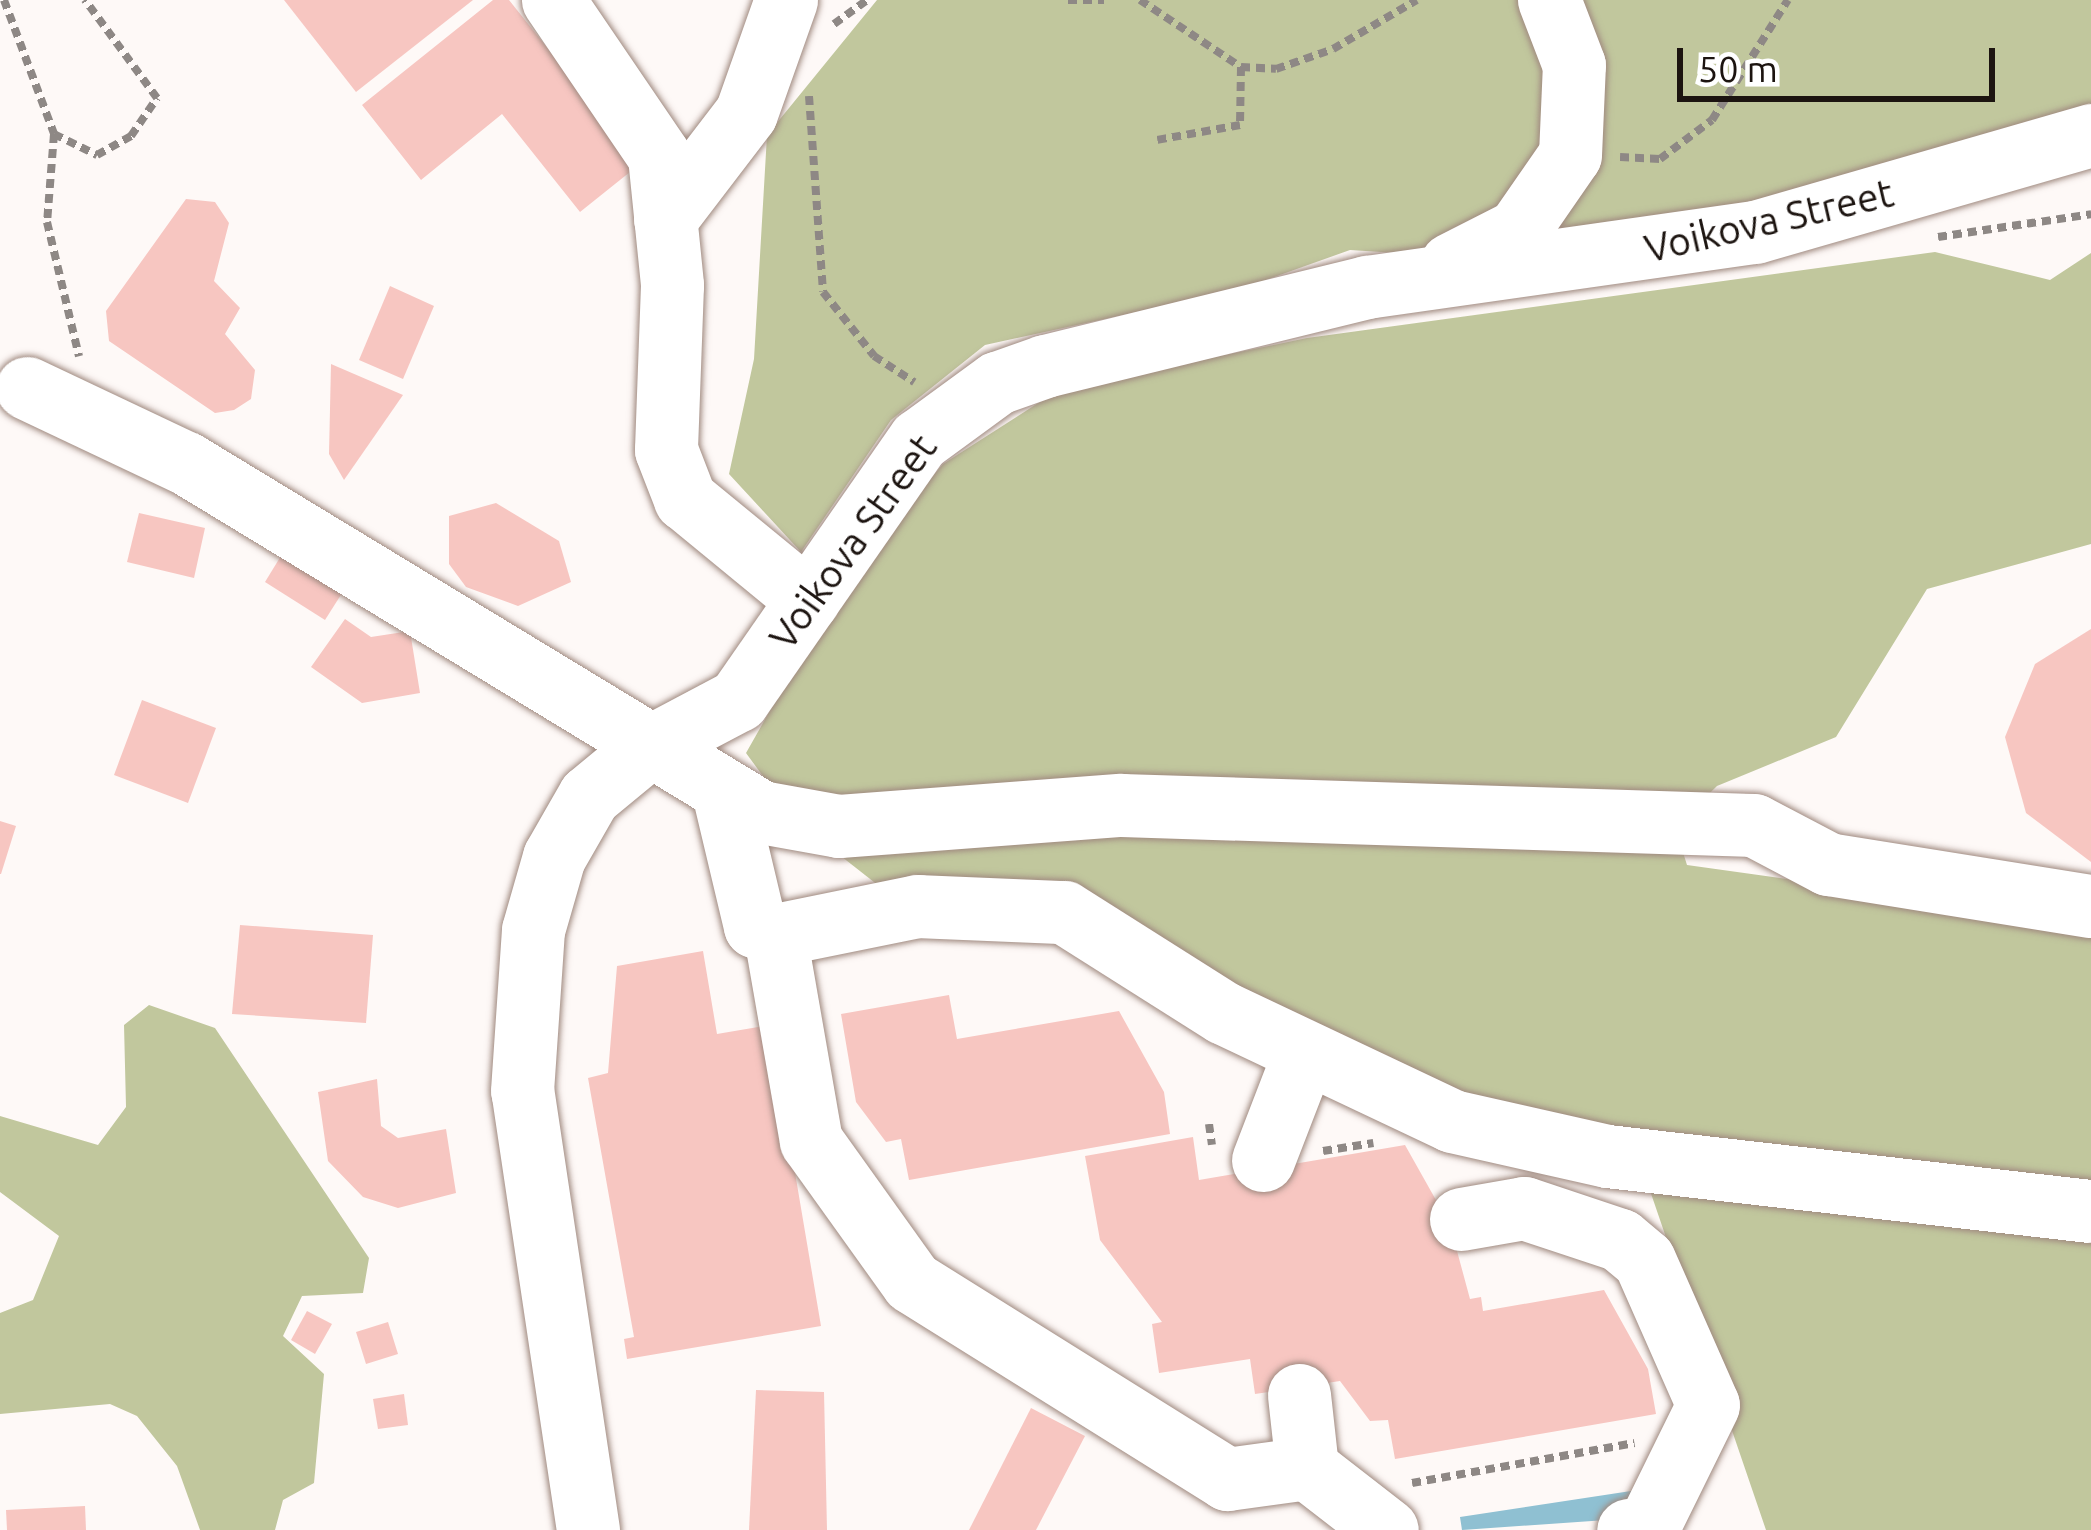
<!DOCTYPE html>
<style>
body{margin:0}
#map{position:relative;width:2091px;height:1530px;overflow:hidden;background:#fef9f7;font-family:Ubuntu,sans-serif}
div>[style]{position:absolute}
.forest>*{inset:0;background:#c1c79d}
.water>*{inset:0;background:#8fc0d2}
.building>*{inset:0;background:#f7c6c1}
.path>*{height:8px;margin-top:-4px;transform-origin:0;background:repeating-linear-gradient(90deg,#8e8885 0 9px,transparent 0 15px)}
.roads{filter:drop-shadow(0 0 3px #a08a80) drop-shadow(0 0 3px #a08a80)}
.minor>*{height:63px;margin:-31.5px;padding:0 31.5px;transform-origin:31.5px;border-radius:31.5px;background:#fff}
span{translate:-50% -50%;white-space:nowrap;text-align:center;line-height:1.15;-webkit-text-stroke:10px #fff;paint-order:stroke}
.street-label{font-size:39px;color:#1c1410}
.scale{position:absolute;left:1677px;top:48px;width:318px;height:54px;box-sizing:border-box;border:6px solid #1c1410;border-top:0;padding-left:15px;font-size:36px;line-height:42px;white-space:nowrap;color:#1c1410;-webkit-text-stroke:9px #fff;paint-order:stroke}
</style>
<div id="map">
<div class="forest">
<i style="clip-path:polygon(877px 0,2091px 0,2091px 121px,1695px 219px,1459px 257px,1350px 250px,1238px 290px,985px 345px,891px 420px,801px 552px,729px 474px,754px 359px,767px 135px)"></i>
<i style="clip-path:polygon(1935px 252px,2050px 280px,2091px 253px,2091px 544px,1927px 589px,1836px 737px,1717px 786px,1675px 827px,1687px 865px,2091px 922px,2091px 1530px,1766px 1530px,1631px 1135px,1420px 1081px,1302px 1029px,1060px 888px,879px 886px,795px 820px,746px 753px,842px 583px,943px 464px,1060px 389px,1307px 338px)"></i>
<i style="clip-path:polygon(149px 1005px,215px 1028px,369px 1258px,363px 1293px,302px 1296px,283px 1336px,324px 1374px,314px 1483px,283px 1500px,275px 1530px,200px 1530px,177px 1466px,137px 1416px,110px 1404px,0 1414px,0 1313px,33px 1300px,59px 1236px,0 1192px,0 1116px,98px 1145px,126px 1107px,124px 1025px)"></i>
</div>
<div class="water">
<i style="clip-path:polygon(1631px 1491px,1635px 1518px,1462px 1530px,1460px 1517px)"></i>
</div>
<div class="building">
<i style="clip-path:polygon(284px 0,473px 0,356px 92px)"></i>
<i style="clip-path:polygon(493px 0,509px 0,640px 164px,580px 212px,502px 114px,421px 180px,362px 105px)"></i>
<i style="clip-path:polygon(186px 199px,215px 202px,229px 223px,214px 281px,240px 308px,225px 334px,255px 370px,251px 399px,234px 410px,215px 413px,109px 341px,106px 311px)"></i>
<i style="clip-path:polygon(390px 286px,434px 306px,403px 379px,359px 360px)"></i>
<i style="clip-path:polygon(331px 364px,403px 395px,344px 480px,329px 454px)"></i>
<i style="clip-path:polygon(496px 503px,559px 541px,571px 582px,518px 606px,466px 587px,449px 564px,449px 516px)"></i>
<i style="clip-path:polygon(139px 513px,205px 528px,194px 578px,127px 562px)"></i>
<i style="clip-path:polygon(284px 551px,344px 590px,325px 620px,265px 582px)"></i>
<i style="clip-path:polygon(345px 619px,371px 637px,410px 631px,420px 693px,362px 703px,311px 667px)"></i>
<i style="clip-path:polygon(2091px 629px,2091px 862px,2026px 813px,2005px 737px,2035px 664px)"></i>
<i style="clip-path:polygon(142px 700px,216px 728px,188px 803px,114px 775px)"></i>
<i style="clip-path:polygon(0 821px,16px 826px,1px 874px,0 874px)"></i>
<i style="clip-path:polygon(240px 925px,373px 935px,366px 1023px,232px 1014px)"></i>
<i style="clip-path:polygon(703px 951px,717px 1034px,770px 1025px,821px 1326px,627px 1359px,624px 1339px,634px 1337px,588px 1078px,608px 1073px,617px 966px)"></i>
<i style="clip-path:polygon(949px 995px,957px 1039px,1119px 1011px,1164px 1092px,1170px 1134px,909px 1180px,901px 1139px,886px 1142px,856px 1102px,841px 1014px)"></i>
<i style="clip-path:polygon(377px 1079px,381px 1126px,398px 1138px,446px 1129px,456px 1193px,398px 1208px,363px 1197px,328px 1161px,318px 1092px)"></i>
<i style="clip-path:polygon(1193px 1137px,1199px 1180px,1405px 1145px,1450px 1225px,1470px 1299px,1481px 1297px,1483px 1311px,1604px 1290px,1648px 1369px,1656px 1414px,1395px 1459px,1388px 1420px,1370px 1421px,1340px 1381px,1255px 1394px,1250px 1359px,1159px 1373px,1152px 1324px,1162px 1322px,1100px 1240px,1085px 1156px)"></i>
<i style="clip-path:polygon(307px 1311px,332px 1324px,315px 1354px,291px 1340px)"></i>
<i style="clip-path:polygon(388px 1322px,398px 1354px,366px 1364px,356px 1332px)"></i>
<i style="clip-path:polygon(756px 1390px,824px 1392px,827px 1530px,749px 1530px)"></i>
<i style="clip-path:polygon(404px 1394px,408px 1425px,378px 1429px,373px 1399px)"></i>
<i style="clip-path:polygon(1031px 1408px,1085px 1436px,1036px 1530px,969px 1530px)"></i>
<i style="clip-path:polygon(85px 1506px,86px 1530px,7px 1530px,6px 1510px)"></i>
</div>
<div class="path">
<i style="left:4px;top:0;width:143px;rotate:69.5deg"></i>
<i style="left:54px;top:134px;width:88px;rotate:94.5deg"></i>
<i style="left:47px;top:222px;width:138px;rotate:76.6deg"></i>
<i style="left:1068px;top:0;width:36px"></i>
<i style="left:1140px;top:0;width:121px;rotate:33.6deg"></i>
<i style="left:1241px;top:67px;width:58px;rotate:91deg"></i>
<i style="left:1240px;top:125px;width:84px;rotate:169.8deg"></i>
<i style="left:834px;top:24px;width:41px;rotate:-36deg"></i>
<i style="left:1241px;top:67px;width:35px;rotate:3deg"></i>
<i style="left:1276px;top:69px;width:60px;rotate:-19.3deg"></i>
<i style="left:1333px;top:49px;width:97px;rotate:-30.3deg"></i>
<i style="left:809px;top:96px;width:196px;rotate:85.9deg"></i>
<i style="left:823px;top:292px;width:82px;rotate:51.4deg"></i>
<i style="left:874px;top:356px;width:48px;rotate:33deg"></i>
<i style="left:54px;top:134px;width:48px;rotate:26deg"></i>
<i style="left:97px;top:155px;width:39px;rotate:-29deg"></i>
<i style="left:131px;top:136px;width:46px;rotate:-55.6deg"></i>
<i style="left:157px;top:98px;width:122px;rotate:-126.3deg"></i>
<i style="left:1620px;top:157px;width:40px;rotate:2.9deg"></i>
<i style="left:1660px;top:159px;width:65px;rotate:-36.9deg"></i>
<i style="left:1712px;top:120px;width:142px;rotate:-57.7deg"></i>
<i style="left:1938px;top:237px;width:155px;rotate:-8.5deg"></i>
<i style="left:1209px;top:1124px;width:21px;rotate:82deg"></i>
<i style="left:1323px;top:1151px;width:51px;rotate:-9.1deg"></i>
<i style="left:1412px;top:1483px;width:226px;rotate:-10.2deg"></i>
</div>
<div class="roads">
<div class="minor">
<i style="left:553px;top:0;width:189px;rotate:55.8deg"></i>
<i style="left:659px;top:156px;width:130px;rotate:84.2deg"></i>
<i style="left:672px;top:285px;width:165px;rotate:92.1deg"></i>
<i style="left:666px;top:450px;width:53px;rotate:68.8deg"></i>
<i style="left:685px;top:499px;width:159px;rotate:39.4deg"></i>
<i style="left:665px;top:219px;width:133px;rotate:-52.6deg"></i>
<i style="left:746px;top:113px;width:120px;rotate:-70.5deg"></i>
<i style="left:1451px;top:264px;width:75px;rotate:-26.9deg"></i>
<i style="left:1518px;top:230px;width:91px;rotate:-55.3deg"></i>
<i style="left:1570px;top:155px;width:90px;rotate:-87.5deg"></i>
<i style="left:1574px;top:65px;width:70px;rotate:-111deg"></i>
<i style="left:27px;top:388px;width:176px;rotate:25.3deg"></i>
<i style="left:186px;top:463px;width:673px;rotate:31.26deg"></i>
<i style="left:761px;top:812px;width:79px;rotate:10.2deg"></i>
<i style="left:839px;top:826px;width:283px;rotate:-4.3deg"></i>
<i style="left:1121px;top:805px;width:633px;rotate:1.81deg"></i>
<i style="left:1754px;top:825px;width:84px;rotate:27.8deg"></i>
<i style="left:1828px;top:864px;width:266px;rotate:9.1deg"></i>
<i style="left:724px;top:796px;width:134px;rotate:76.6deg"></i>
<i style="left:755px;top:926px;width:22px;rotate:24deg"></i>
<i style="left:775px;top:935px;width:146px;rotate:-11.5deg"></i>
<i style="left:918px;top:906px;width:146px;rotate:2.4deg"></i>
<i style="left:1064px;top:912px;width:189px;rotate:32.3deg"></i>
<i style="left:1224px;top:1013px;width:252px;rotate:25.3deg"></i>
<i style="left:1452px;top:1121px;width:159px;rotate:12.7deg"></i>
<i style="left:1607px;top:1156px;width:487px;rotate:6.5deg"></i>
<i style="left:775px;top:935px;width:209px;rotate:80.1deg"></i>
<i style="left:811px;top:1141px;width:173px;rotate:54.4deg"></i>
<i style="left:912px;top:1282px;width:372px;rotate:32deg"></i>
<i style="left:1227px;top:1479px;width:81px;rotate:-7.8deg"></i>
<i style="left:1307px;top:1468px;width:101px;rotate:37.8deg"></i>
<i style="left:1263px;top:1160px;width:114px;rotate:-68.9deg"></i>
<i style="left:1461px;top:1219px;width:64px;rotate:-9.9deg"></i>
<i style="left:1524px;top:1208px;width:101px;rotate:18.4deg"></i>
<i style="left:1620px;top:1240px;width:31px;rotate:40deg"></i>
<i style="left:1644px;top:1260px;width:158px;rotate:66.2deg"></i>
<i style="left:1708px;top:1405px;width:136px;rotate:116.2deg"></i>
<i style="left:1648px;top:1527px;width:20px;rotate:171deg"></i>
<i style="left:1299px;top:1395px;width:73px;rotate:83.7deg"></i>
<i style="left:588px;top:1530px;width:444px;rotate:-98.5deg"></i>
<i style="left:522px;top:1091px;width:161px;rotate:-86.1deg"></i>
<i style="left:533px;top:930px;width:76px;rotate:-74deg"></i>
<i style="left:554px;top:857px;width:70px;rotate:-60.2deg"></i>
<i style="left:589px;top:796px;width:75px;rotate:-39.6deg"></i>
<i style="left:647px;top:748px;width:103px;rotate:-27.8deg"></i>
<i style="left:738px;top:700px;width:317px;rotate:-55.2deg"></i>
<i style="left:919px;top:440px;width:97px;rotate:-36.2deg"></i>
<i style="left:997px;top:383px;width:51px;rotate:-19.5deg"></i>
<i style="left:1045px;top:366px;width:332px;rotate:-13.8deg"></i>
<i style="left:1367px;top:287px;width:392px;rotate:-8.1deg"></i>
<i style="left:1755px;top:232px;width:350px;rotate:-16.1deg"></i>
</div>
</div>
<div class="street-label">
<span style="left:1769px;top:221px;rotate:-13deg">Voikova Street</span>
<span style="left:853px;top:542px;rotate:-54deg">Voikova Street</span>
</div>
<div class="scale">50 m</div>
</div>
